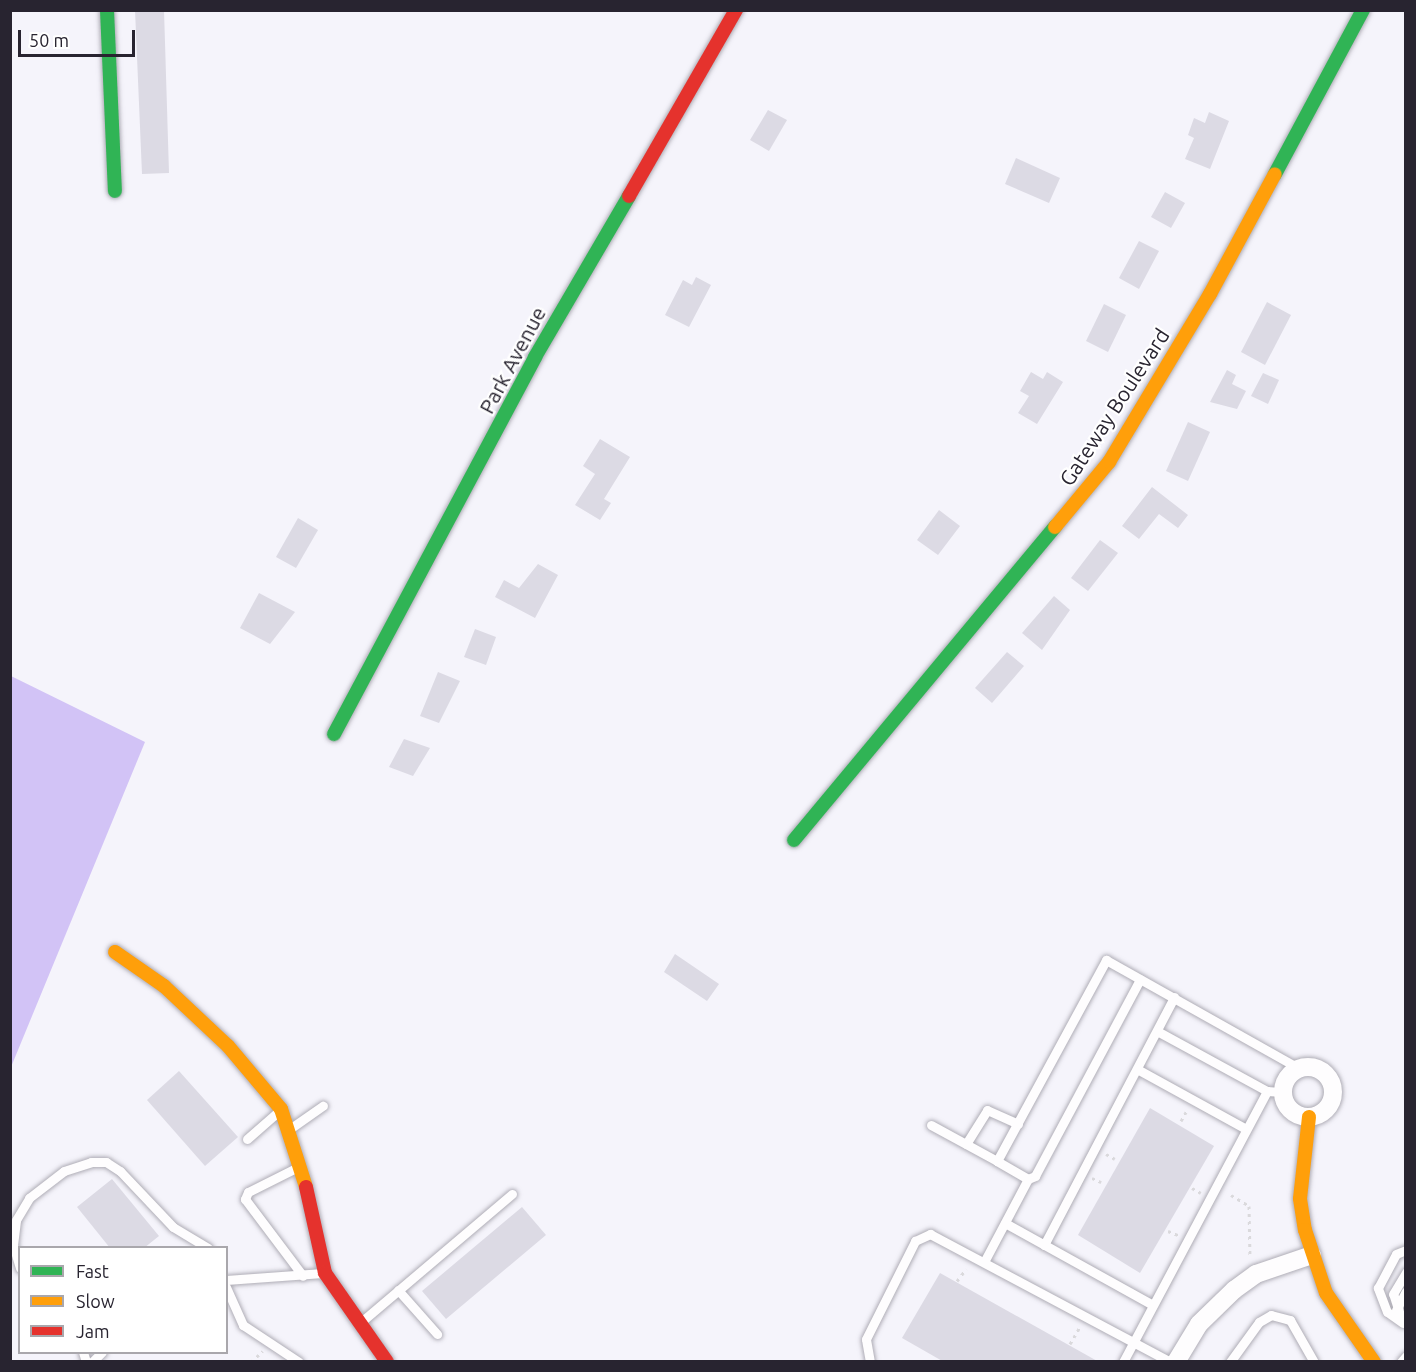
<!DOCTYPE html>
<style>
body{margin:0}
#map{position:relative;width:1416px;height:1372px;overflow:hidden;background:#f5f4fb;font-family:Ubuntu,sans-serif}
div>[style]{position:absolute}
.water>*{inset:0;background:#d2c3f6}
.building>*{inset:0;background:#dcdae4}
.path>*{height:3px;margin-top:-1.5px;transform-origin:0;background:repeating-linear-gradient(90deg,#dad9dc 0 3px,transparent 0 7.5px)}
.roads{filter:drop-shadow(0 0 2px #afadb6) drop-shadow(0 0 2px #afadb6)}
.lane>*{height:9px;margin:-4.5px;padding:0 4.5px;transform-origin:4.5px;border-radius:4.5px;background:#fefdfe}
.street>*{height:18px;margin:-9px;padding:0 9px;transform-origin:9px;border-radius:9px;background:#fefdfe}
.street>.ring{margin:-9px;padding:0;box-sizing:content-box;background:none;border:18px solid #fefdfe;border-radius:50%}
.fast>*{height:14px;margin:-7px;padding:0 7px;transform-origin:7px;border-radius:7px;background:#30b455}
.slow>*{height:14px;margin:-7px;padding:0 7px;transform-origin:7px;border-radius:7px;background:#ff9f0a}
.jam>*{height:14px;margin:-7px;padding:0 7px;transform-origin:7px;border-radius:7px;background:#e5322d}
span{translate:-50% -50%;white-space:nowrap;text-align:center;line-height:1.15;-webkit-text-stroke:4.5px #fff;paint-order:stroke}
.street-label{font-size:21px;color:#282430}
.frame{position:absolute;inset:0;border:12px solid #282430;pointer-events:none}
.legend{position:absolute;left:18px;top:1246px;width:210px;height:108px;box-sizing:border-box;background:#fff;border:2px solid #a9a7ac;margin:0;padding:8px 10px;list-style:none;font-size:18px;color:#282430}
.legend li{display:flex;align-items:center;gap:12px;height:30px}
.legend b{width:30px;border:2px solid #a9a7ac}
.scale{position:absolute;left:18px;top:30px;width:117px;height:27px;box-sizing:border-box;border:3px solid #282430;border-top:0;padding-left:8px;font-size:18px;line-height:21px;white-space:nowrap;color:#282430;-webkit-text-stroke:4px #fff;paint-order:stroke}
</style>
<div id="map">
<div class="water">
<i style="clip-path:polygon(11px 676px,145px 742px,11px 1067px)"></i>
</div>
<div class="building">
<i style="clip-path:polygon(135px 10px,164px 10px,169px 173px,142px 174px)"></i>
<i style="clip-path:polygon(768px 110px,787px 120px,769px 151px,750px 140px)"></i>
<i style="clip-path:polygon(1209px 112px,1229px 121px,1210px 169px,1185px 159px,1194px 138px,1188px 135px,1194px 118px,1205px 123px)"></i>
<i style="clip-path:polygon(1016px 158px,1060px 178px,1049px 203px,1005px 184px)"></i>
<i style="clip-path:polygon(1165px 192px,1185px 203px,1171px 228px,1151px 217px)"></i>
<i style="clip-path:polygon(1139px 241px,1159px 251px,1139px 289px,1119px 278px)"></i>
<i style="clip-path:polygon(696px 277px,711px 285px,689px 327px,665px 315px,683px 280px,692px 285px)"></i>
<i style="clip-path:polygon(1267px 302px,1291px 315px,1265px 365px,1241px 352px)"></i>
<i style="clip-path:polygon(1104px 304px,1126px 315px,1108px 352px,1086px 341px)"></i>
<i style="clip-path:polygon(1227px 370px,1236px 375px,1232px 384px,1246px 391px,1237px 409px,1210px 402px)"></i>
<i style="clip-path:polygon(1031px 372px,1043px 379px,1047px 372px,1063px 382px,1037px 424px,1018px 413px,1029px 396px,1020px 391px)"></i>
<i style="clip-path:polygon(1263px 373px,1279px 380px,1268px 404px,1251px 396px)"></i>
<i style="clip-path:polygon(1188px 422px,1210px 432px,1188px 481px,1166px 471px)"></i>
<i style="clip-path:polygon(600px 439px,630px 457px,604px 499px,611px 503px,600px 520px,575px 505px,595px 474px,583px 466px)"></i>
<i style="clip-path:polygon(1152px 487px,1188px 515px,1178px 528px,1159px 514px,1139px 539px,1122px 526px)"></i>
<i style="clip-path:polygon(939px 510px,960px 526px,938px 555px,917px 540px)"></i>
<i style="clip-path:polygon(298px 518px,318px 530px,296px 568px,276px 557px)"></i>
<i style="clip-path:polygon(1100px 540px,1118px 553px,1088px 591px,1071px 578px)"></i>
<i style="clip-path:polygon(538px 564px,558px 575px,535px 618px,495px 597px,504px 580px,519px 588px)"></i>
<i style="clip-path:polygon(259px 593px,295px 612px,270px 644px,240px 628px)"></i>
<i style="clip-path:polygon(1054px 596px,1070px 610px,1042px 650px,1022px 633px)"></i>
<i style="clip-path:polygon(475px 629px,496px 637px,486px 665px,464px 657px)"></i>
<i style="clip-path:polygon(1007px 652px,1024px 666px,992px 703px,975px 688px)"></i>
<i style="clip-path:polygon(438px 672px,460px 681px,439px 723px,420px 716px)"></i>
<i style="clip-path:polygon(404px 739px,430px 748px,413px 776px,389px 767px)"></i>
<i style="clip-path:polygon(675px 954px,719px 984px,707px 1001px,664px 972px)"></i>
<i style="clip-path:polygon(179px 1071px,238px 1137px,205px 1166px,147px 1100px)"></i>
<i style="clip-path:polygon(1150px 1108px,1214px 1146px,1140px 1273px,1078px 1235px)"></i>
<i style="clip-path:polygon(112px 1179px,159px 1236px,144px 1248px,110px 1248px,77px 1207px)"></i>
<i style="clip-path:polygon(522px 1207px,546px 1235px,446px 1319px,422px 1291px)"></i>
<i style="clip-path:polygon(940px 1273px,1099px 1362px,944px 1362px,902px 1338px)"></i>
</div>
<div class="path">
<i style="left:1181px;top:1121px;width:13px;rotate:-61deg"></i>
<i style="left:1106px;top:1154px;width:10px;rotate:29deg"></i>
<i style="left:1092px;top:1178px;width:10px;rotate:24deg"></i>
<i style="left:1192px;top:1188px;width:10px;rotate:29deg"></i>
<i style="left:1231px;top:1195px;width:21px;rotate:31deg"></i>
<i style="left:1249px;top:1206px;width:51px;rotate:88.9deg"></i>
<i style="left:1168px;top:1231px;width:11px;rotate:22deg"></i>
<i style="left:957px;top:1281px;width:15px;rotate:-53deg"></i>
<i style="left:1070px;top:1344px;width:20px;rotate:-60deg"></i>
<i style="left:251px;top:1362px;width:16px;rotate:-43deg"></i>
</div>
<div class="roads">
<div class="lane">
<i style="left:1157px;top:1031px;width:125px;rotate:28.6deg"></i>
<i style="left:1137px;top:1069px;width:124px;rotate:28.8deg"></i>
<i style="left:931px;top:1125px;width:75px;rotate:28.6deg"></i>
<i style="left:291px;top:1128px;width:39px;rotate:-35deg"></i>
<i style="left:247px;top:1139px;width:43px;rotate:-41.2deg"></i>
<i style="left:966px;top:1144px;width:40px;rotate:-58deg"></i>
<i style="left:987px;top:1110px;width:34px;rotate:24deg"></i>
<i style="left:300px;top:1166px;width:58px;rotate:153.4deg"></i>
<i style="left:248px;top:1192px;width:8px;rotate:113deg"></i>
<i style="left:245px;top:1199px;width:96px;rotate:53deg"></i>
<i style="left:1028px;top:1179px;width:8px;rotate:-23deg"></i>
<i style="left:1035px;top:1176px;width:223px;rotate:-61.9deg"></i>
<i style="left:1005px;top:1223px;width:167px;rotate:29deg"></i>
<i style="left:1044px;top:1245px;width:280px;rotate:-62.3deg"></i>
<i style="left:984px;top:1262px;width:94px;rotate:-62.1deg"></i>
<i style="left:1028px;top:1179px;width:36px;rotate:-150deg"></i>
<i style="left:997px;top:1161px;width:229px;rotate:-61.5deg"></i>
<i style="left:1106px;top:960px;width:223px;rotate:29.3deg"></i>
<i style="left:20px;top:1268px;width:24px;rotate:-107deg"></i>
<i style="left:13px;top:1245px;width:25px;rotate:-83deg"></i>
<i style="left:16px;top:1220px;width:26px;rotate:-59deg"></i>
<i style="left:29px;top:1198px;width:44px;rotate:-37.6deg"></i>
<i style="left:64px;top:1171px;width:28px;rotate:-18deg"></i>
<i style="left:91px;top:1162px;width:15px"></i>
<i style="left:106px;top:1162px;width:17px;rotate:33deg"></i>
<i style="left:120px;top:1171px;width:77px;rotate:46.6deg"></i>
<i style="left:173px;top:1227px;width:41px;rotate:31deg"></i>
<i style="left:226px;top:1280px;width:97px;rotate:-4.1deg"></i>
<i style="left:226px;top:1287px;width:42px;rotate:65.9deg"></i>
<i style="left:243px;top:1325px;width:67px;rotate:33.5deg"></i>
<i style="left:398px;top:1290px;width:59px;rotate:48.4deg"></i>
<i style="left:1396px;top:1310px;width:21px;rotate:-62deg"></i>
<i style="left:1402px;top:1321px;width:28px;rotate:-108deg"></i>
<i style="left:1393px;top:1294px;width:26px;rotate:-59deg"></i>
<i style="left:361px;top:1322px;width:198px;rotate:-40.3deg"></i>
<i style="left:1403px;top:1323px;width:19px;rotate:-145deg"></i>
<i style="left:1387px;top:1312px;width:26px;rotate:-111deg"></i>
<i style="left:1378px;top:1288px;width:38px;rotate:-62deg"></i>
<i style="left:1396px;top:1254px;width:11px;rotate:-22deg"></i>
<i style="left:83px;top:1352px;width:10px;rotate:73deg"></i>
<i style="left:92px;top:1362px;width:14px;rotate:-45deg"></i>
<i style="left:870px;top:1362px;width:23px;rotate:-100deg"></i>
<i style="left:866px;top:1339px;width:110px;rotate:-63.4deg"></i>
<i style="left:915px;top:1241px;width:17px;rotate:-25deg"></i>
<i style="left:930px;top:1234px;width:273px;rotate:28deg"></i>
<i style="left:1123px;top:1362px;width:307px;rotate:-62deg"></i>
<i style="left:1267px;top:1091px;width:16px;rotate:4deg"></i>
<i style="left:1230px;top:1362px;width:49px;rotate:-54.1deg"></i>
<i style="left:1259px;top:1322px;width:14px;rotate:-30deg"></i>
<i style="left:1271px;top:1315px;width:20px;rotate:15deg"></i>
<i style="left:1290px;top:1320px;width:48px;rotate:60.3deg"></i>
<i style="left:1401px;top:1362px;width:8px;rotate:-50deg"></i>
</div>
<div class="street">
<i class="ring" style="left:1283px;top:1067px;width:32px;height:32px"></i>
<i style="left:1176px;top:1362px;width:44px;rotate:-58.8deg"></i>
<i style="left:1199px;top:1324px;width:49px;rotate:-44.2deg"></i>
<i style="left:1234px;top:1290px;width:27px;rotate:-36deg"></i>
<i style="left:1256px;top:1274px;width:59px;rotate:-18.7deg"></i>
</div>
<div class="fast">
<i style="left:107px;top:10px;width:181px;rotate:87.5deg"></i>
<i style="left:1275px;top:174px;width:186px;rotate:-61.8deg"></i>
<i style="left:334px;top:734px;width:427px;rotate:-61.9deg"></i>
<i style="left:535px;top:357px;width:186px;rotate:-59.7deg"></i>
<i style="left:794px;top:840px;width:408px;rotate:-50.2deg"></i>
</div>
<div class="slow">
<i style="left:1055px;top:527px;width:85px;rotate:-50.3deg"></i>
<i style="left:1109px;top:462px;width:196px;rotate:-59deg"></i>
<i style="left:1210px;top:294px;width:136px;rotate:-61.6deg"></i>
<i style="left:115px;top:952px;width:60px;rotate:34.8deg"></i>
<i style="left:164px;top:986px;width:88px;rotate:43.2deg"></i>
<i style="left:228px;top:1046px;width:82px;rotate:49.9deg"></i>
<i style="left:281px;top:1109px;width:82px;rotate:72.2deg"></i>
<i style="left:1309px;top:1117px;width:82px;rotate:96.3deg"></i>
<i style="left:1300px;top:1199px;width:31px;rotate:81deg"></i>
<i style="left:1305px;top:1230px;width:66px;rotate:71.6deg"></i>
<i style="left:1326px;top:1293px;width:84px;rotate:55.2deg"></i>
</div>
<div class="jam">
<i style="left:629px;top:196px;width:215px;rotate:-60.1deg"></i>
<i style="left:306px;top:1187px;width:88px;rotate:77.5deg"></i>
<i style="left:325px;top:1273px;width:108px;rotate:55.1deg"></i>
</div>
</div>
<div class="street-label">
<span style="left:512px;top:360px;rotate:-62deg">Park Avenue</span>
<span style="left:1114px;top:407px;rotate:-57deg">Gateway Boulevard</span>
</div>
<div class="frame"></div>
<ul class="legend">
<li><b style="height:8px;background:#30b455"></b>Fast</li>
<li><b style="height:8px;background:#ff9f0a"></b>Slow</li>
<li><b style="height:8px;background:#e5322d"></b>Jam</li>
</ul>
<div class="scale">50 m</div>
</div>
